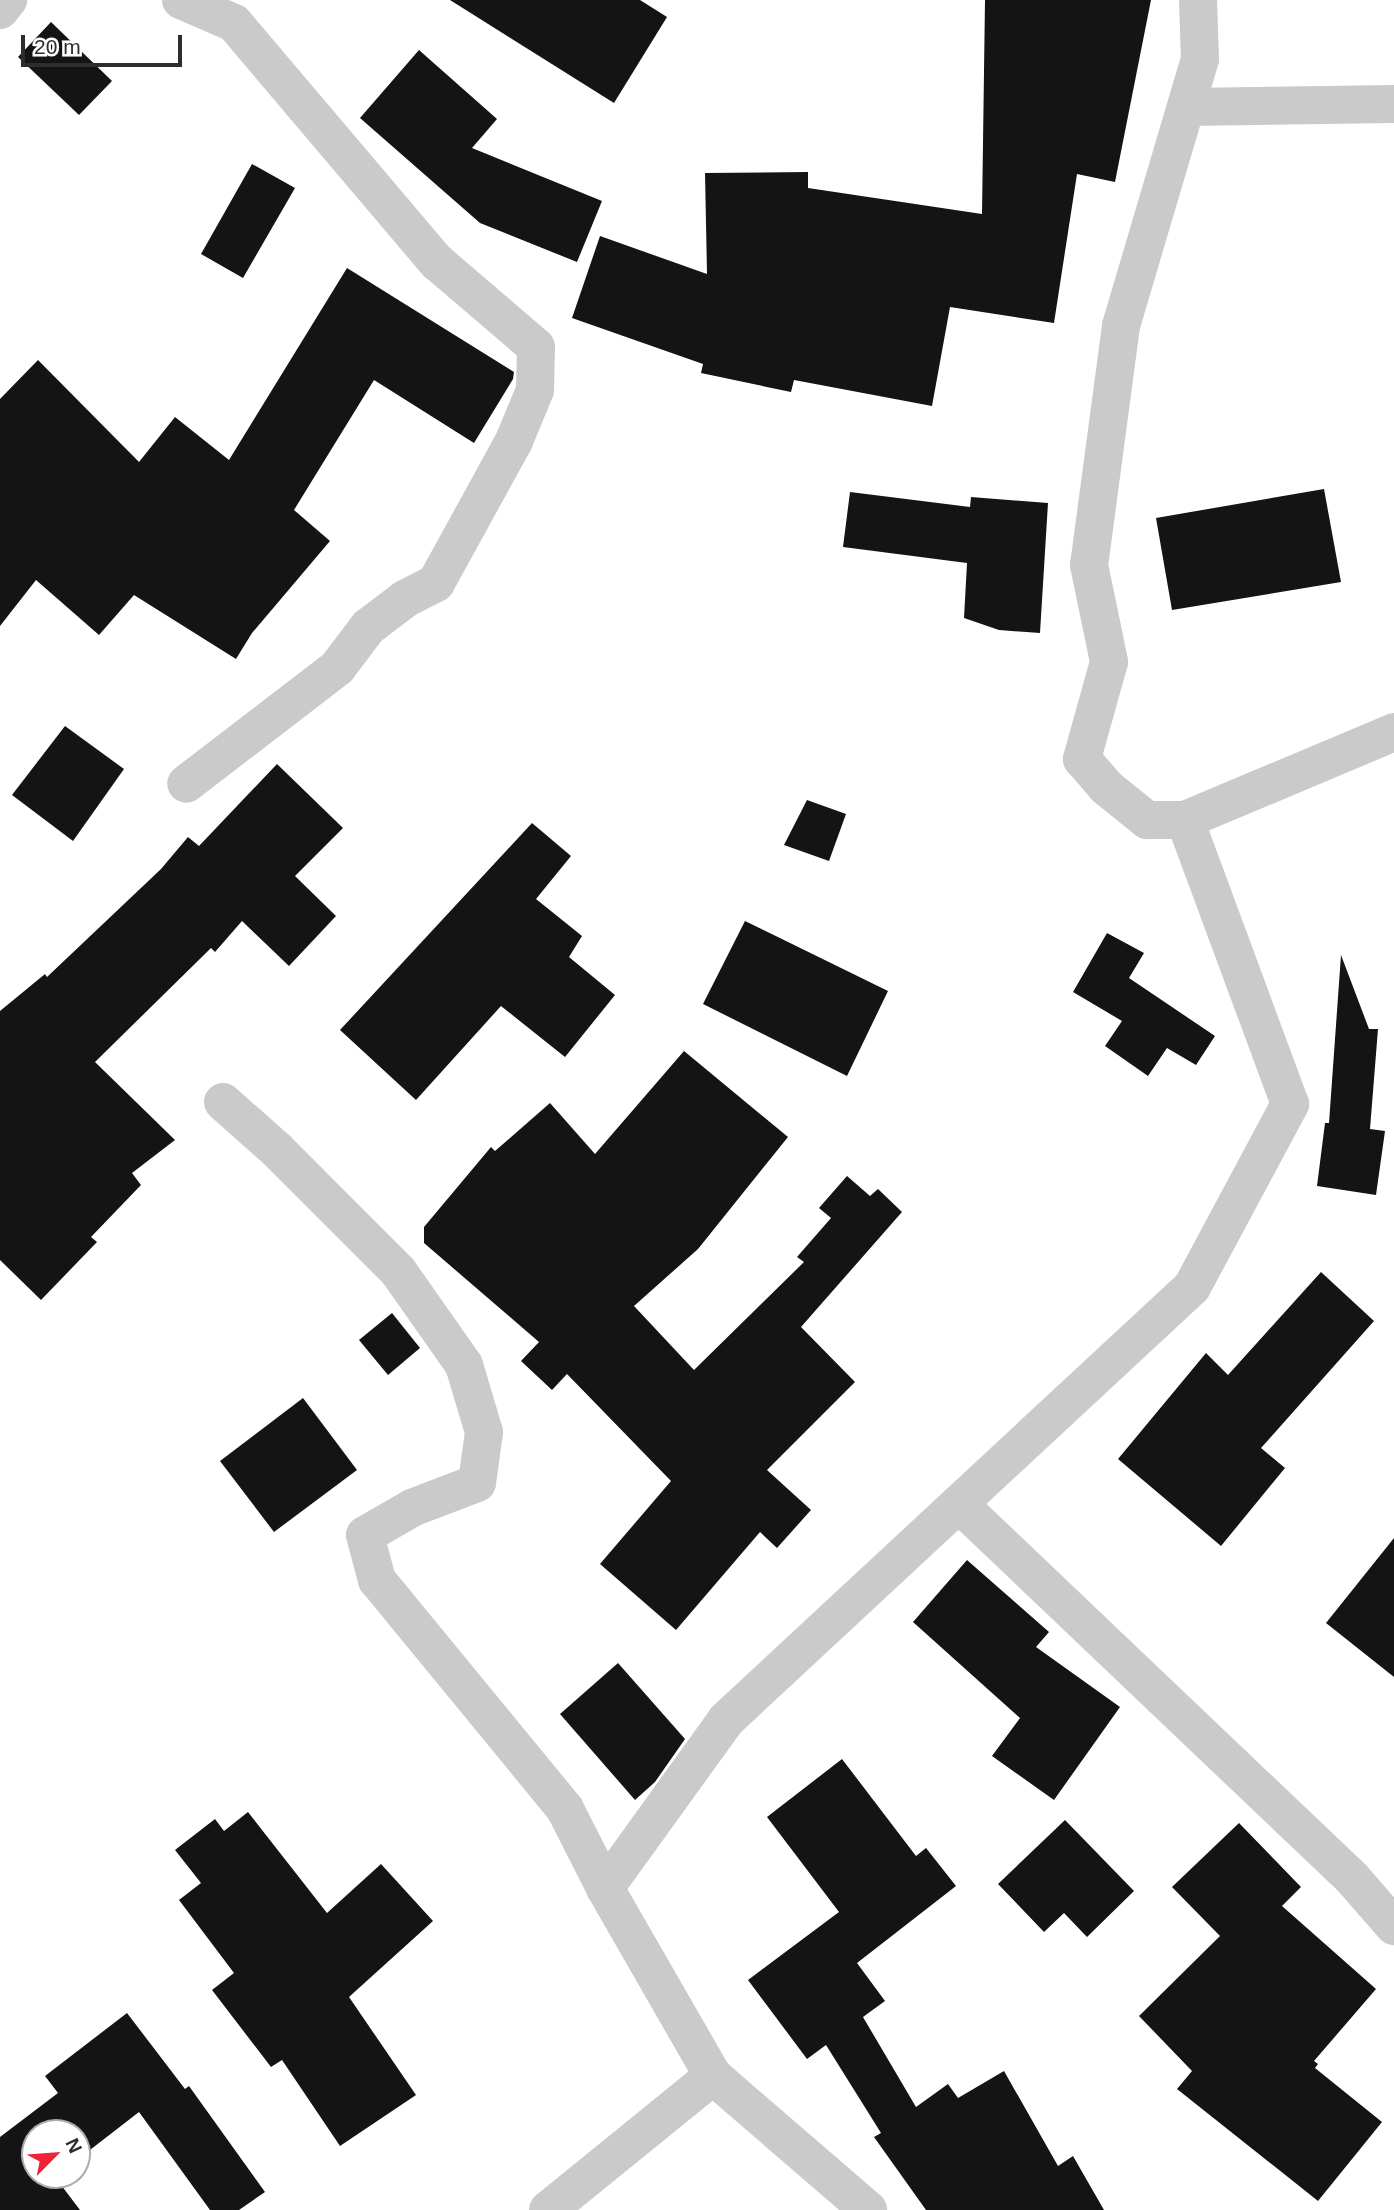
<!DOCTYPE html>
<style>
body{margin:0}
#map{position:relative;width:1394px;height:2210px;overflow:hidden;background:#fff;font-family:Arial,sans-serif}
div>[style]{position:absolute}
.building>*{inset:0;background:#141414}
.minor>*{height:38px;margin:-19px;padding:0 19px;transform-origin:19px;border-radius:19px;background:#cacaca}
span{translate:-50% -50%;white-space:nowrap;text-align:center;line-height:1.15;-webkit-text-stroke:7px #fff;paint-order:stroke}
.north{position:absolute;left:21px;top:2119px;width:70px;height:70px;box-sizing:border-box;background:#fff;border:2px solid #ababab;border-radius:50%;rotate:65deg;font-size:19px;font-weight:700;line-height:28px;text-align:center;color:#2d2d2d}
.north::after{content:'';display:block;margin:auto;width:24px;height:32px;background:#f32039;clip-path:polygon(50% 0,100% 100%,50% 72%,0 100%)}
.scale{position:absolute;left:21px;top:35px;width:161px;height:32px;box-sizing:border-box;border:4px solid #2d2d2d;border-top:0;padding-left:9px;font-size:21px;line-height:24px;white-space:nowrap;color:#2d2d2d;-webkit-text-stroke:5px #fff;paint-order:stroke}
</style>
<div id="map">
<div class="building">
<i style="clip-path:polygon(450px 0,640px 0,667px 17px,614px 103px)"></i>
<i style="clip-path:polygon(985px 0,1151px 0,1115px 182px,1077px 174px,1054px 323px,950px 307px,932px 406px,794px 380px,791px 392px,701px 373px,703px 364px,572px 318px,600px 236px,707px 274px,705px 173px,808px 172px,808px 188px,982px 214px)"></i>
<i style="clip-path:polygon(51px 22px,112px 81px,79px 115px,18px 57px)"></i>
<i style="clip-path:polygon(419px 50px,497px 119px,472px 148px,602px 201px,577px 262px,480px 223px,360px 118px)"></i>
<i style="clip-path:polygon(252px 164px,295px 188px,243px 278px,201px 254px)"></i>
<i style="clip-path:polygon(347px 268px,514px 372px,513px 379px,474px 443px,374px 380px,294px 510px,330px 541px,252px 633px,236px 659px,134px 595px,99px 635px,36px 580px,0 626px,0 399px,38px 360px,139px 462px,175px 417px,229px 460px)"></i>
<i style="clip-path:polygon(1324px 489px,1341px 582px,1172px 610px,1156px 518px)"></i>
<i style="clip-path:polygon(850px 492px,970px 507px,971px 497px,1048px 503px,1040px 633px,999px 630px,964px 618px,967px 563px,843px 547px)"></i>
<i style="clip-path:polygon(65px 726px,124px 769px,73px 841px,12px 795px)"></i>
<i style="clip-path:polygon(277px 764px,343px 828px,295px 876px,336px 916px,289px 966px,242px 921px,215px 952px,211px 948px,95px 1062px,175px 1140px,132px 1173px,141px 1185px,91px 1237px,97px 1242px,41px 1300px,0 1260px,0 1011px,45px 974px,47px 977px,161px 869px,188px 837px,199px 846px)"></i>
<i style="clip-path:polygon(807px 800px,846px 814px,829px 861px,784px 845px)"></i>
<i style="clip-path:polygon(532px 823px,571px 856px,536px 899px,582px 936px,569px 957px,615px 995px,565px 1057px,501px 1006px,416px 1100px,340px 1030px)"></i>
<i style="clip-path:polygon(745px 921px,888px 991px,847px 1076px,703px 1004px)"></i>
<i style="clip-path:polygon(1107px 933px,1144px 953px,1129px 978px,1215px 1036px,1196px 1065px,1167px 1048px,1148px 1076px,1105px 1046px,1122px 1021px,1073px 992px)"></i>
<i style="clip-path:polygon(1341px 955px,1369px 1029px,1378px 1029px,1370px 1129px,1385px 1131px,1376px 1195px,1317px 1186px,1325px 1123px,1329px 1123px)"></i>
<i style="clip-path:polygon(684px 1051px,788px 1137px,698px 1249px,634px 1306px,694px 1370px,804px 1262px,797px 1257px,831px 1218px,819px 1208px,847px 1176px,870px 1196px,878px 1189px,902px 1212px,801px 1327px,855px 1382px,767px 1470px,811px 1510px,777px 1548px,760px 1532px,676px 1630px,600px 1564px,671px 1481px,567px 1374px,552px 1390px,521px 1361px,539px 1342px,424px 1243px,424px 1227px,491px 1147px,495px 1151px,550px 1103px,595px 1154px)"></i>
<i style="clip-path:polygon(1321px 1272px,1374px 1321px,1261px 1448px,1285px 1468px,1221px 1546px,1118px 1459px,1206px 1353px,1228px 1375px)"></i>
<i style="clip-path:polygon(392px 1313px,420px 1348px,388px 1375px,359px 1340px)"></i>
<i style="clip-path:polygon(303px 1398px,357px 1470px,274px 1532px,220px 1461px)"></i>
<i style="clip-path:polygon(1394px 1538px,1394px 1677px,1326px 1623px)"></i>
<i style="clip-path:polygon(967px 1560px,1049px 1632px,1036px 1647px,1120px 1707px,1054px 1800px,992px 1756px,1020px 1718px,913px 1622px)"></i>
<i style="clip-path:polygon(618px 1663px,685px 1739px,655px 1782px,635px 1800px,560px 1714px)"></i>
<i style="clip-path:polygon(842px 1759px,916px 1856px,926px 1848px,956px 1886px,857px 1963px,885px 2001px,863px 2017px,916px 2107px,948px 2084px,958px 2098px,1004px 2071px,1058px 2166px,1073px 2156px,1104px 2210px,926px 2210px,874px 2137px,881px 2133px,826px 2045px,807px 2059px,748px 1980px,839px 1912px,767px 1817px)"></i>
<i style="clip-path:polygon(248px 1812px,327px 1913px,381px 1864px,433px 1921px,349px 1997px,416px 2095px,340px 2146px,282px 2060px,271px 2067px,212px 1990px,234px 1973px,179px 1900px,201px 1883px,175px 1850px,215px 1819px,224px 1831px)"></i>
<i style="clip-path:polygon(1065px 1820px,1134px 1891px,1087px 1937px,1064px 1913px,1044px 1932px,998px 1884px)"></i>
<i style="clip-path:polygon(1239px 1823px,1301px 1887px,1282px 1906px,1376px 1989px,1314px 2061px,1318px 2064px,1315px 2068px,1382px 2122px,1318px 2201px,1177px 2089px,1192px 2071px,1139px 2016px,1220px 1936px,1172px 1887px)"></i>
<i style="clip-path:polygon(127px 2013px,185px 2089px,189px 2086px,265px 2192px,239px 2210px,210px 2210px,139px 2112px,77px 2160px,77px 2133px,35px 2133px,35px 2175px,57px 2175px,55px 2177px,80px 2210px,0 2210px,0 2137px,58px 2093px,45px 2076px)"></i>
</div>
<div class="minor">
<i style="left:181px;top:0;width:58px;rotate:23.5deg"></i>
<i style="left:234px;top:23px;width:314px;rotate:49.7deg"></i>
<i style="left:437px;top:262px;width:130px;rotate:40.6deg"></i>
<i style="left:536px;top:347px;width:43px;rotate:91.3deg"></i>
<i style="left:535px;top:390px;width:55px;rotate:112.4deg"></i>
<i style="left:514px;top:441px;width:162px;rotate:118.8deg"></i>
<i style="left:436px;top:583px;width:35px;rotate:153deg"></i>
<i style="left:405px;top:599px;width:46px;rotate:142.9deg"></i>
<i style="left:368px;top:627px;width:51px;rotate:127.1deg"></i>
<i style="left:337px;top:668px;width:190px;rotate:142.5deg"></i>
<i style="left:1198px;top:0;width:59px;rotate:88.1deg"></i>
<i style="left:1200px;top:59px;width:278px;rotate:106.5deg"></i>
<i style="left:1121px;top:326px;width:241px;rotate:97.6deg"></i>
<i style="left:1089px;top:565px;width:99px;rotate:78.3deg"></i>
<i style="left:1109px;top:662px;width:101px;rotate:105.6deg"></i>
<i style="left:1082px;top:759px;width:37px;rotate:49deg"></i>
<i style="left:1106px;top:787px;width:53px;rotate:38.8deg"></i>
<i style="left:1147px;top:820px;width:38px"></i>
<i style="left:1185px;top:820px;width:227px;rotate:-22.8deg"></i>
<i style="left:0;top:10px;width:13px;rotate:-51deg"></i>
<i style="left:1186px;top:107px;width:208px;rotate:-0.8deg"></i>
<i style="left:223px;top:1102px;width:72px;rotate:41.6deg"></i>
<i style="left:277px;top:1150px;width:171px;rotate:45deg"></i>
<i style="left:398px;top:1271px;width:115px;rotate:54.9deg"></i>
<i style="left:464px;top:1365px;width:70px;rotate:73.4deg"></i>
<i style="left:484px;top:1432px;width:51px;rotate:97.8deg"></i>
<i style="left:477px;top:1483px;width:70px;rotate:159deg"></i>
<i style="left:412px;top:1508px;width:54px;rotate:150.1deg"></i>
<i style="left:365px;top:1535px;width:47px;rotate:75.1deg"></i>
<i style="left:377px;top:1580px;width:296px;rotate:50.6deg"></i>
<i style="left:565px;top:1809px;width:89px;rotate:63.1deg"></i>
<i style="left:959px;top:1504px;width:543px;rotate:43.58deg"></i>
<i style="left:1352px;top:1878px;width:64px;rotate:48.8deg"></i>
<i style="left:713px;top:2076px;width:205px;rotate:40.8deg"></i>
<i style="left:548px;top:2210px;width:213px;rotate:-39.1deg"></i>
<i style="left:713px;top:2076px;width:217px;rotate:-119.9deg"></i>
<i style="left:605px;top:1888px;width:207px;rotate:-54.2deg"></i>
<i style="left:726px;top:1720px;width:636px;rotate:-42.9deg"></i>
<i style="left:1192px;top:1287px;width:208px;rotate:-61.8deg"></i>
<i style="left:1290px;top:1104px;width:303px;rotate:-110.3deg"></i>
</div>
<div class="north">N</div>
<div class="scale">20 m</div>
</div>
